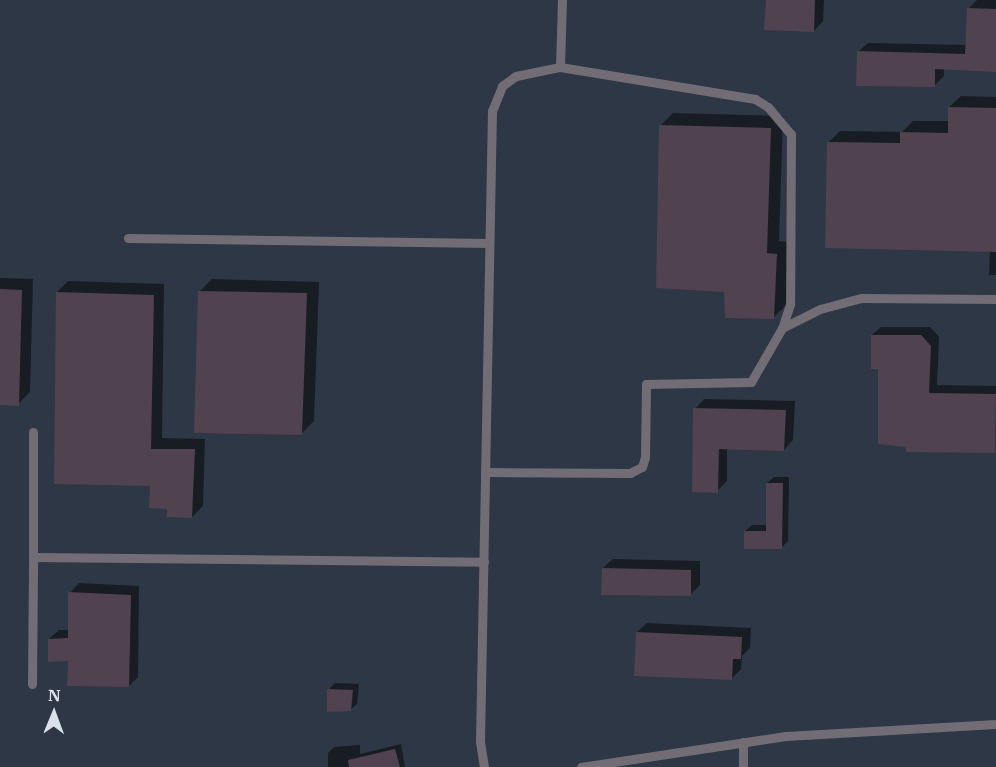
<!DOCTYPE html>
<style>
body{margin:0}
#map{position:relative;width:996px;height:767px;overflow:hidden;background:#2d3745;font-family:"IBM Plex Serif",serif}
div>[style]{position:absolute}
.shadow>*{inset:0;background:#0007}
.building>*{inset:0;background:#50424f}
.lane>*{height:9px;margin:-4.5px;padding:0 4.5px;transform-origin:4.5px;border-radius:4.5px;background:#726d74}
span{translate:-50% -50%;white-space:nowrap;text-align:center;line-height:1.15;-webkit-text-stroke:4.5px #2d3745;paint-order:stroke}
.north{position:absolute;left:24px;top:683px;width:60px;height:60px;-webkit-text-stroke:4px #2d3745;paint-order:stroke;rotate:1deg;font-size:16px;font-weight:700;line-height:24px;text-align:center;color:#dbe1ea}
.north::after{content:'';display:block;margin:auto;width:21px;height:27px;background:#dbe1ea;clip-path:polygon(50% 0,100% 100%,50% 72%,0 100%)}
</style>
<div id="map">
<div class="shadow">
<i style="clip-path:polygon(767px 0,824px 0,823px 21px,814px 31px)"></i>
<i style="clip-path:polygon(977px 0,996px 0,996px 70px,944px 68px,944px 76px,934px 86px,858px 52px,868px 43px,967px 45px,969px 8px)"></i>
<i style="clip-path:polygon(961px 96px,996px 97px,996px 275px,989px 275px,990px 250px,828px 143px,840px 131px,902px 132px,913px 121px,949px 121px,949px 107px)"></i>
<i style="clip-path:polygon(673px 113px,783px 116px,779px 241px,788px 242px,786px 305px,774px 317px,660px 126px)"></i>
<i style="clip-path:polygon(0 278px,33px 279px,30px 392px,18px 404px,0 404px)"></i>
<i style="clip-path:polygon(212px 279px,319px 282px,314px 421px,302px 433px,199px 292px)"></i>
<i style="clip-path:polygon(68px 281px,164px 284px,162px 438px,205px 439px,203px 506px,192px 517px,169px 508px,151px 485px,57px 292px)"></i>
<i style="clip-path:polygon(881px 327px,930px 327px,939px 337px,937px 385px,996px 386px,995px 451px,879px 367px,872px 335px)"></i>
<i style="clip-path:polygon(704px 399px,795px 401px,793px 440px,784px 450px,727px 448px,727px 481px,717px 491px,695px 409px)"></i>
<i style="clip-path:polygon(774px 477px,789px 477px,788px 541px,782px 547px,745px 531px,752px 525px,768px 525px,767px 483px)"></i>
<i style="clip-path:polygon(613px 559px,700px 561px,700px 585px,690px 595px,603px 568px)"></i>
<i style="clip-path:polygon(79px 583px,139px 586px,138px 677px,129px 686px,69px 660px,49px 639px,59px 630px,69px 630px,70px 593px)"></i>
<i style="clip-path:polygon(647px 623px,751px 628px,750px 648px,742px 656px,741px 669px,732px 678px,637px 632px)"></i>
<i style="clip-path:polygon(335px 683px,359px 684px,357px 704px,350px 710px,329px 689px)"></i>
<i style="clip-path:polygon(401px 744px,405px 767px,328px 767px,328px 753px,334px 747px,360px 745px,360px 754px)"></i>
</div>
<div class="building">
<i style="clip-path:polygon(766px 0,815px 0,814px 32px,764px 30px)"></i>
<i style="clip-path:polygon(967px 8px,996px 9px,996px 72px,935px 69px,935px 87px,856px 86px,857px 51px,965px 54px)"></i>
<i style="clip-path:polygon(948px 107px,996px 108px,996px 252px,825px 248px,827px 142px,900px 143px,900px 132px,948px 133px)"></i>
<i style="clip-path:polygon(659px 125px,771px 128px,767px 253px,777px 254px,774px 319px,725px 318px,724px 292px,656px 288px)"></i>
<i style="clip-path:polygon(0 289px,22px 290px,19px 406px,0 405px)"></i>
<i style="clip-path:polygon(198px 291px,307px 293px,302px 435px,194px 433px)"></i>
<i style="clip-path:polygon(56px 292px,154px 295px,151px 449px,195px 449px,192px 518px,167px 517px,167px 509px,149px 508px,150px 486px,54px 484px)"></i>
<i style="clip-path:polygon(871px 335px,921px 335px,931px 346px,929px 393px,996px 394px,995px 453px,906px 452px,906px 447px,878px 444px,878px 369px,871px 369px)"></i>
<i style="clip-path:polygon(693px 408px,786px 410px,784px 451px,719px 449px,718px 493px,692px 492px)"></i>
<i style="clip-path:polygon(766px 483px,783px 483px,782px 549px,744px 549px,744px 531px,766px 531px)"></i>
<i style="clip-path:polygon(602px 568px,691px 570px,691px 596px,601px 595px)"></i>
<i style="clip-path:polygon(68px 592px,131px 595px,129px 687px,67px 686px,68px 661px,48px 662px,48px 639px,68px 638px)"></i>
<i style="clip-path:polygon(636px 632px,742px 637px,741px 659px,733px 659px,732px 680px,634px 676px)"></i>
<i style="clip-path:polygon(327px 689px,353px 690px,351px 711px,327px 712px)"></i>
<i style="clip-path:polygon(395px 749px,400px 767px,349px 767px,348px 760px)"></i>
</div>
<div class="lane">
<i style="left:560px;top:67px;width:67px;rotate:-88.3deg"></i>
<i style="left:128px;top:238px;width:361px;rotate:0.8deg"></i>
<i style="left:485px;top:472px;width:145px;rotate:0.4deg"></i>
<i style="left:630px;top:473px;width:13px;rotate:-27deg"></i>
<i style="left:642px;top:467px;width:10px;rotate:-73deg"></i>
<i style="left:645px;top:457px;width:73px;rotate:-89.2deg"></i>
<i style="left:646px;top:384px;width:105px;rotate:-1.1deg"></i>
<i style="left:751px;top:382px;width:62px;rotate:-60.1deg"></i>
<i style="left:782px;top:328px;width:42px;rotate:-26.6deg"></i>
<i style="left:820px;top:309px;width:42px;rotate:-15deg"></i>
<i style="left:861px;top:298px;width:135px;rotate:0.4deg"></i>
<i style="left:33px;top:557px;width:125px;rotate:-90deg"></i>
<i style="left:32px;top:684px;width:127px;rotate:-89.5deg"></i>
<i style="left:33px;top:557px;width:451px;rotate:0.6deg"></i>
<i style="left:743px;top:742px;width:25px;rotate:90deg"></i>
<i style="left:484px;top:767px;width:26px;rotate:-99deg"></i>
<i style="left:480px;top:741px;width:630px;rotate:-88.91deg"></i>
<i style="left:492px;top:111px;width:27px;rotate:-68deg"></i>
<i style="left:502px;top:86px;width:17px;rotate:-36deg"></i>
<i style="left:516px;top:76px;width:45px;rotate:-11.6deg"></i>
<i style="left:560px;top:67px;width:198px;rotate:9.3deg"></i>
<i style="left:755px;top:99px;width:15px;rotate:32deg"></i>
<i style="left:768px;top:107px;width:35px;rotate:50deg"></i>
<i style="left:791px;top:134px;width:170px;rotate:90.3deg"></i>
<i style="left:790px;top:304px;width:25px;rotate:108deg"></i>
<i style="left:581px;top:767px;width:207px;rotate:-8.6deg"></i>
<i style="left:786px;top:736px;width:210px;rotate:-3.3deg"></i>
</div>
<div class="north">N</div>
</div>
